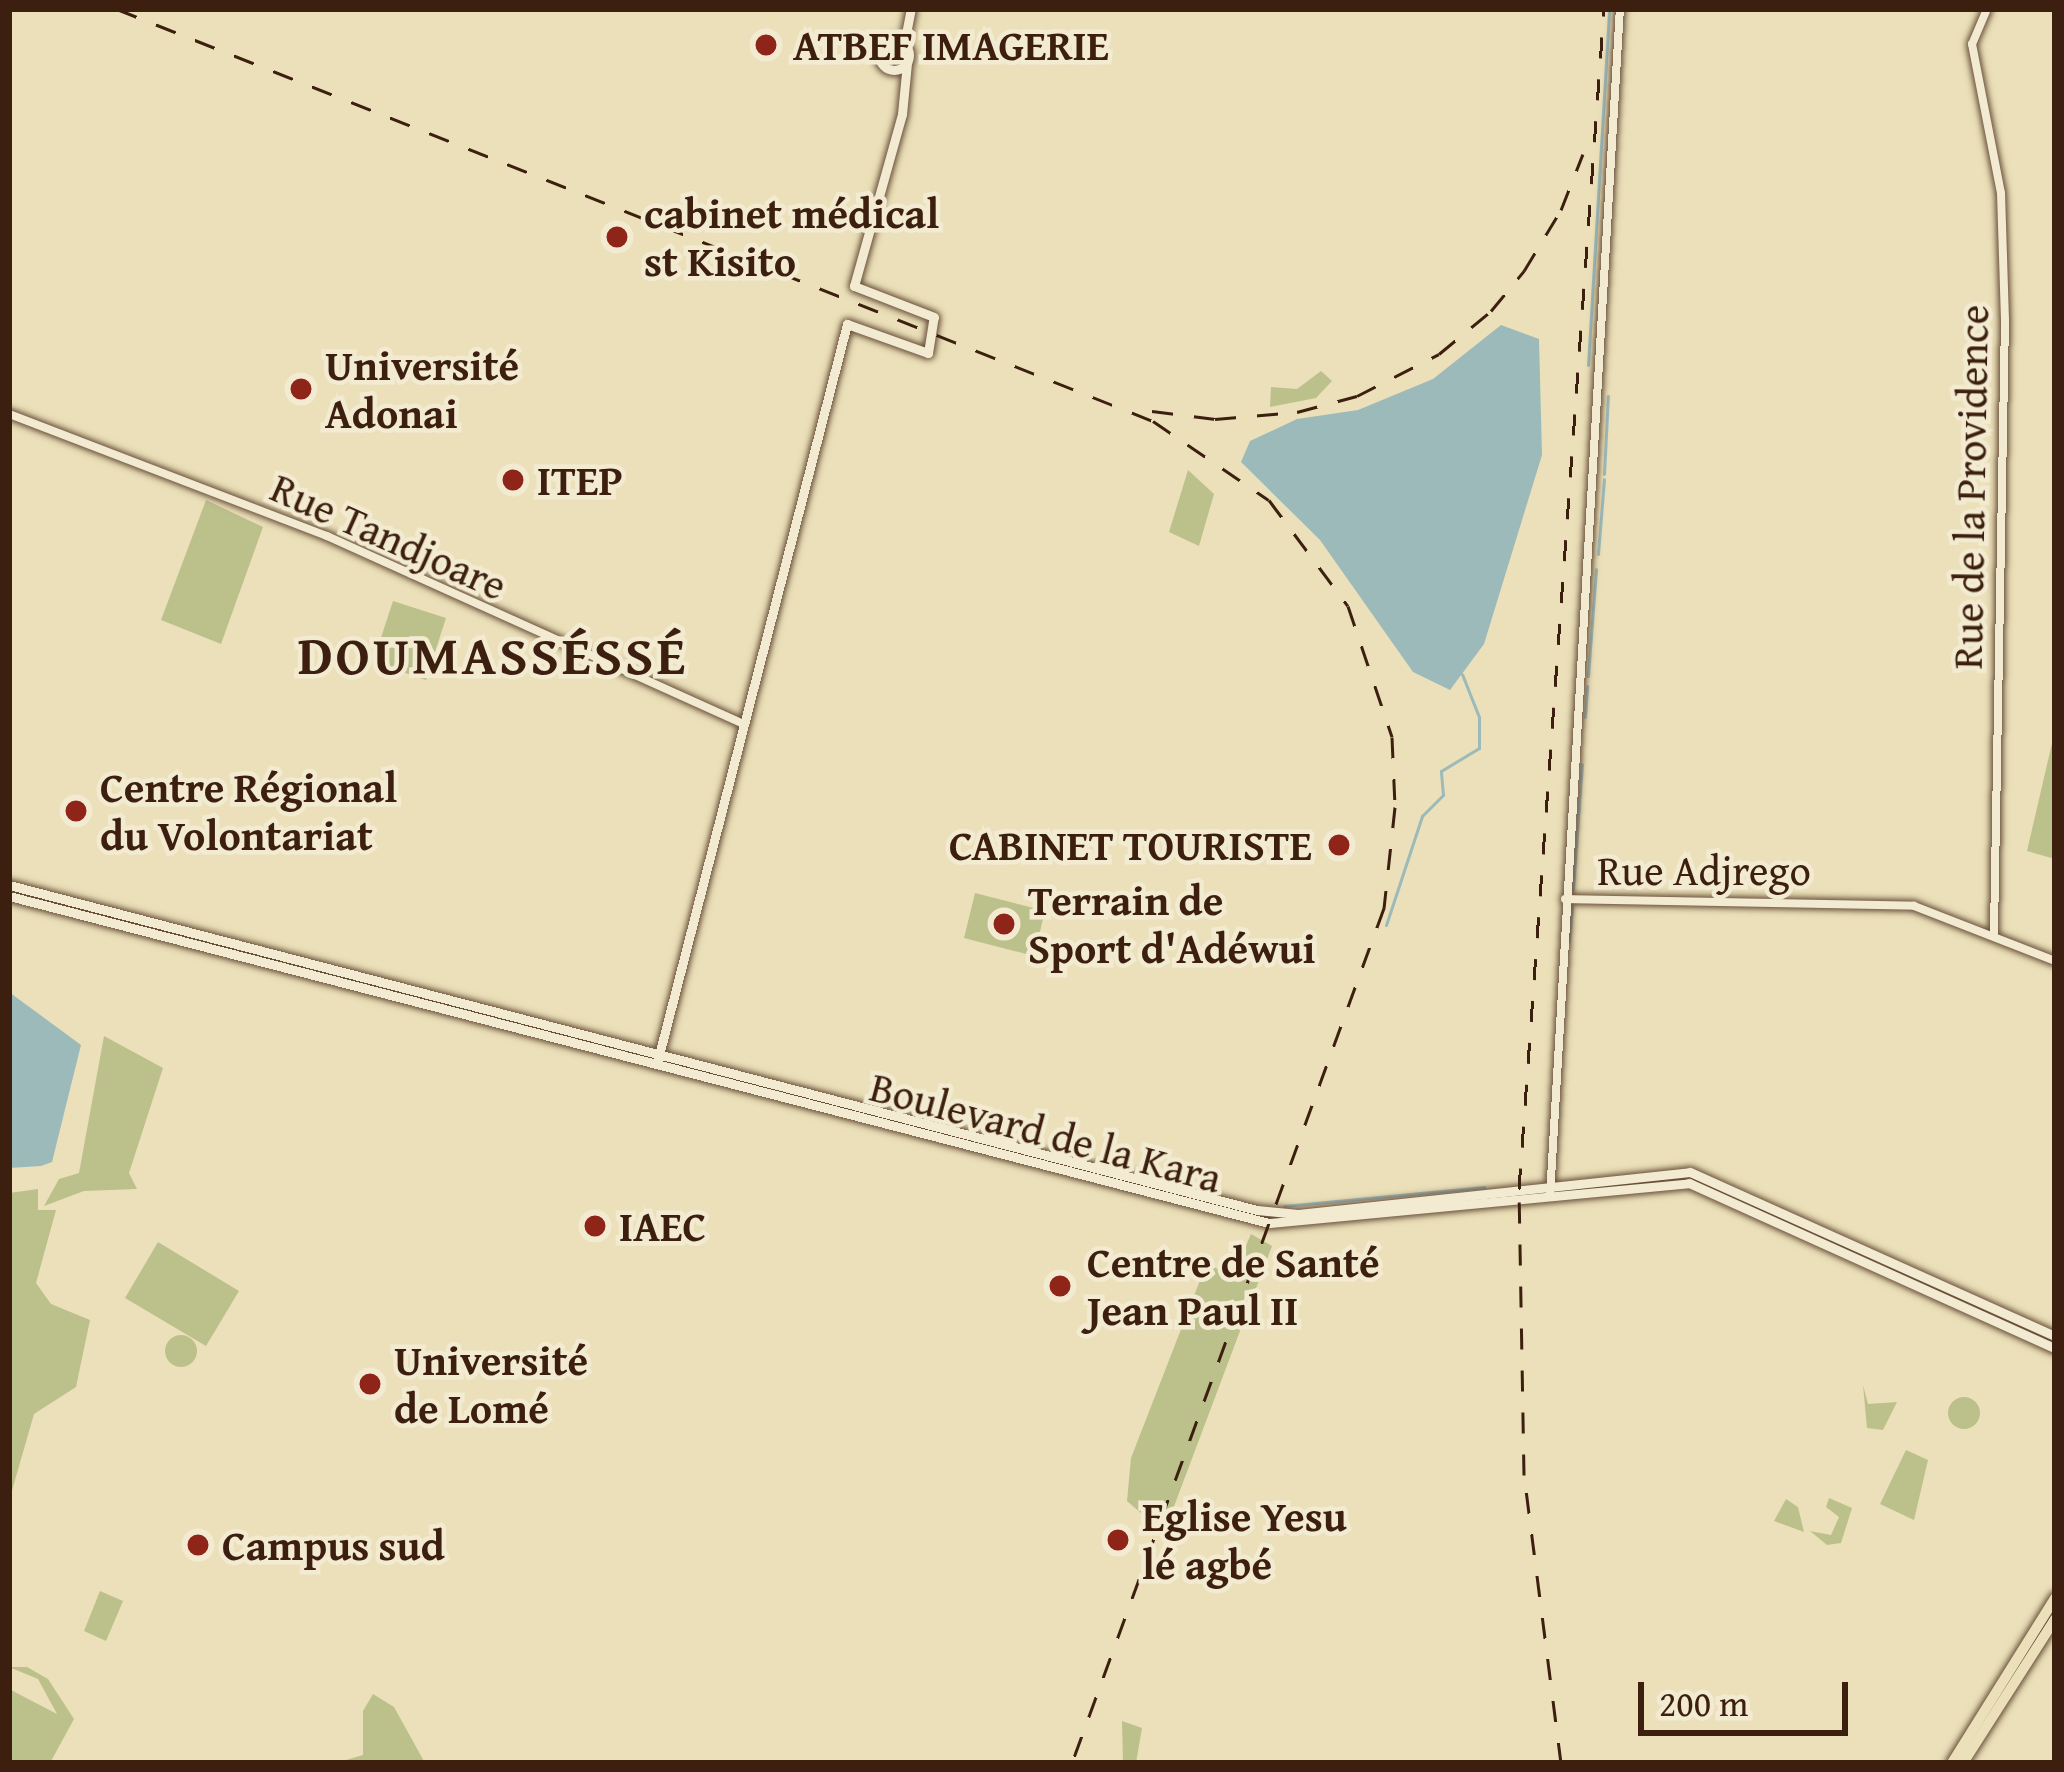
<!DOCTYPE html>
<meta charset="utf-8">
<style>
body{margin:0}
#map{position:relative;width:2064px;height:1772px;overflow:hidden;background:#ebe0b9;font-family:"Gentium Book Plus",serif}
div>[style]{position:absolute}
.green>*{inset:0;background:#bcc18c}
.round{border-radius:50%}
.water>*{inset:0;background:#9cbaba}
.stream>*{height:3px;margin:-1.5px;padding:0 1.5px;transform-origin:1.5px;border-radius:1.5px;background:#9cbaba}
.roads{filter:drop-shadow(0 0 3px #684f39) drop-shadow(0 0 3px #684f39)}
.tertiary>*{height:8px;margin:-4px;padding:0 4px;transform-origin:4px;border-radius:4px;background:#f2ebd2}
.secondary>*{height:9px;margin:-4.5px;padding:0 4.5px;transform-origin:4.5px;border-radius:4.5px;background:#f2ebd2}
.secondary>.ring{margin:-4.5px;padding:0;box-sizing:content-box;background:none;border:9px solid #f2ebd2;border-radius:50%}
.trunk>*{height:10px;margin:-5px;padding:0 5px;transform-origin:5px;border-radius:5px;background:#ebe0b9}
.rail>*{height:3px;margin-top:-1.5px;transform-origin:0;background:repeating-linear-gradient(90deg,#3c1f0e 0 21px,transparent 0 42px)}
.dots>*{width:33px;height:33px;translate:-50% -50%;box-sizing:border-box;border:6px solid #f2ebd2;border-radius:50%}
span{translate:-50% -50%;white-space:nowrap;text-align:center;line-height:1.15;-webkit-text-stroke:9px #f2ebd2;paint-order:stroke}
.poi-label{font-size:42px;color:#3c1f0e;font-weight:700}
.left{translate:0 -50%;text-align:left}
.right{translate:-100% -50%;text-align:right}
.street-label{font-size:42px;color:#3c1f0e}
.district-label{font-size:54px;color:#3c1f0e;font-weight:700;letter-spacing:3px}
.frame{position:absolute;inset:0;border:12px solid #3c1f0e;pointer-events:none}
.scale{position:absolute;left:1638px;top:1682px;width:210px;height:54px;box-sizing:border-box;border:6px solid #3c1f0e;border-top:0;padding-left:15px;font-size:36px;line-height:42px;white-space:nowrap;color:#3c1f0e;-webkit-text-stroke:9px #f2ebd2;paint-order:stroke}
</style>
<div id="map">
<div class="green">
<i style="clip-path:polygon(1321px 371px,1332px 381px,1316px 398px,1270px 407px,1271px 387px,1297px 389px)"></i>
<i style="clip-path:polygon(1188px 470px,1214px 494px,1199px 546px,1169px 532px)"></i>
<i style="clip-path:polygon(206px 500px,263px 527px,221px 644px,161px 620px)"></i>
<i style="clip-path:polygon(393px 601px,446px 618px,426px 680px,373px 662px)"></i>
<i style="clip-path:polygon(2052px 743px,2055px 744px,2055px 859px,2027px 851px)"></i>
<i style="clip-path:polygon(975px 893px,1045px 911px,1034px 956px,964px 938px)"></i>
<i style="clip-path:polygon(104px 1036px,163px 1068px,129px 1173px,137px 1189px,84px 1191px,44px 1206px,59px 1179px,79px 1173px)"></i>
<i style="clip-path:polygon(38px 1189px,38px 1210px,56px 1210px,36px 1283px,51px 1304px,90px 1320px,76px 1387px,34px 1414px,9px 1501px,9px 1193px)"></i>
<i style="clip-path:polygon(1251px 1234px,1272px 1246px,1164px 1533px,1127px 1501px,1131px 1458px,1206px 1265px,1222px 1270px,1235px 1244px,1245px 1248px)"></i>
<i style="clip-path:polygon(158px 1242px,239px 1291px,206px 1346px,125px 1298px)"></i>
<i class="round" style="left:165px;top:1335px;width:32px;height:32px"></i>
<i style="clip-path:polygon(1863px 1385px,1868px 1404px,1897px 1402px,1883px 1430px,1867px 1428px)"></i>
<i class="round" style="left:1948px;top:1397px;width:32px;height:32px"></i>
<i style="clip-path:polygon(1906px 1450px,1928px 1460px,1914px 1520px,1880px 1504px)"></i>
<i style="clip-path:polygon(1829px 1498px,1852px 1508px,1841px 1543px,1827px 1545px,1810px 1531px,1831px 1535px,1839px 1517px,1826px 1507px)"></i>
<i style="clip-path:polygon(1786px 1499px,1798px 1507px,1804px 1532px,1774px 1521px)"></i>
<i style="clip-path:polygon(100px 1591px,123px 1601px,106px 1641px,84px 1631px)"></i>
<i style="clip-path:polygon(9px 1667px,27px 1667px,48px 1679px,74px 1719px,50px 1763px,9px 1763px,9px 1689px,57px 1714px,38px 1679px)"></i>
<i style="clip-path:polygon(373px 1694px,394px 1707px,425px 1763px,336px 1763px,363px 1755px,363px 1711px)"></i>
<i style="clip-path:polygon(1122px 1721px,1142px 1728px,1136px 1763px,1123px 1763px)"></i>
</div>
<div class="water">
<i style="clip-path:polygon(1501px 325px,1539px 339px,1542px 455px,1484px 644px,1450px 690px,1413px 672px,1320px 540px,1241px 462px,1250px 441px,1297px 419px,1358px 410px,1433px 379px)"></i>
<i style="clip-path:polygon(9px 992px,81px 1045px,52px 1162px,41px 1166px,9px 1168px)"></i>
</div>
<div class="stream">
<i style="left:1588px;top:365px;width:357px;rotate:-86.6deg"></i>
<i style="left:1604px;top:474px;width:78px;rotate:-87.1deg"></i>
<i style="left:1598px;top:554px;width:75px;rotate:-85.4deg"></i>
<i style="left:1588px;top:676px;width:107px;rotate:-85.7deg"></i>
<i style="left:1585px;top:717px;width:31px;rotate:-86deg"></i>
<i style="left:1573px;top:889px;width:125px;rotate:-85.9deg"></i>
<i style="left:1386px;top:925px;width:115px;rotate:-71.7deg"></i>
<i style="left:1422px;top:816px;width:30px;rotate:-45deg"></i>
<i style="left:1443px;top:795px;width:24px;rotate:-95deg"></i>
<i style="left:1441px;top:771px;width:44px;rotate:-31.2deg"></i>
<i style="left:1479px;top:748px;width:31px;rotate:-90deg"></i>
<i style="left:1479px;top:717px;width:46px;rotate:-111.6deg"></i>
<i style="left:1569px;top:941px;width:34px;rotate:-85deg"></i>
<i style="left:1284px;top:1206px;width:201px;rotate:-5.4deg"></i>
</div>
<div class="roads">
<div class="tertiary">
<i style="left:1987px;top:9px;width:38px;rotate:113deg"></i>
<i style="left:1972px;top:44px;width:152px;rotate:79deg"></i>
<i style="left:2001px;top:193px;width:126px;rotate:88.2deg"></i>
<i style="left:2005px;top:319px;width:614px;rotate:91.03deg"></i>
<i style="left:9px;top:414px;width:341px;rotate:21deg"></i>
<i style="left:327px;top:536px;width:454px;rotate:24.3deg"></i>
<i style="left:1565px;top:899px;width:349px;rotate:1.1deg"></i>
<i style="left:1914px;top:906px;width:151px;rotate:21.3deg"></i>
<i style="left:1550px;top:1196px;width:1189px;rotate:-86.63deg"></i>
</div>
<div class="secondary">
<i class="ring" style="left:879px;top:40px;width:21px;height:21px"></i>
<i style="left:904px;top:44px;width:36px;rotate:-79deg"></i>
<i style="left:9px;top:885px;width:1290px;rotate:14.6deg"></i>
<i style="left:1257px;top:1210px;width:41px;rotate:5.6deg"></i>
<i style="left:1298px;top:1214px;width:394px;rotate:-6.1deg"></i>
<i style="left:1690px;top:1172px;width:400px;rotate:24.2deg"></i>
<i style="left:9px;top:896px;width:1302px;rotate:14.55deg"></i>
<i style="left:1269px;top:1223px;width:422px;rotate:-5.4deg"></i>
<i style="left:1689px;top:1183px;width:401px;rotate:24.3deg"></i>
<i style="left:658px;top:1059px;width:759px;rotate:-75.58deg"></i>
<i style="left:847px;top:324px;width:86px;rotate:19.7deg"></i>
<i style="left:928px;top:353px;width:36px;rotate:-81deg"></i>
<i style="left:934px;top:317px;width:86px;rotate:-158.8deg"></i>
<i style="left:854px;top:286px;width:179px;rotate:-74.4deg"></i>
<i style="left:902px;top:114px;width:51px;rotate:-84.4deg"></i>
</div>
<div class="trunk">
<i style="left:1952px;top:1763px;width:195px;rotate:-58deg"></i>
<i style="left:1963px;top:1763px;width:171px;rotate:-57.4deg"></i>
</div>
</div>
<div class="rail">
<i style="left:117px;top:9px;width:1115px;rotate:21.69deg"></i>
<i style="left:1153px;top:421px;width:140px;rotate:34.3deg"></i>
<i style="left:1269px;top:500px;width:132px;rotate:53.3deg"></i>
<i style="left:1348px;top:606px;width:138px;rotate:71.4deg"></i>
<i style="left:1392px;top:737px;width:70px;rotate:87.5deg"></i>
<i style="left:1395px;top:807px;width:102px;rotate:96.2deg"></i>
<i style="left:1384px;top:908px;width:910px;rotate:110.05deg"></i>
<i style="left:1152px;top:411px;width:64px;rotate:7.2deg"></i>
<i style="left:1215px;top:419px;width:82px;rotate:-4.9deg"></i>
<i style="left:1297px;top:412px;width:62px;rotate:-14.9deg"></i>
<i style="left:1357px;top:396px;width:92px;rotate:-27.1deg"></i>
<i style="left:1439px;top:354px;width:67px;rotate:-39.6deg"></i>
<i style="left:1491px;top:311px;width:52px;rotate:-50.5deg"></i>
<i style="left:1524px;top:271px;width:71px;rotate:-58.8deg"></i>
<i style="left:1561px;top:210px;width:60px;rotate:-68.6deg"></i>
<i style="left:1561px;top:1763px;width:290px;rotate:-97.3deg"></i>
<i style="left:1524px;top:1475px;width:286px;rotate:-91deg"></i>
<i style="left:1519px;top:1189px;width:1183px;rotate:-85.88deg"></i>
</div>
<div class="dots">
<i style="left:766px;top:45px;background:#8f2418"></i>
<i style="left:617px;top:237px;background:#8f2418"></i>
<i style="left:301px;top:389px;background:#8f2418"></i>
<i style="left:513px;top:480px;background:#8f2418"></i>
<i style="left:76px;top:811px;background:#8f2418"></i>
<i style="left:1339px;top:845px;background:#8f2418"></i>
<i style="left:1004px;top:924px;background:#8f2418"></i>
<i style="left:595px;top:1226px;background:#8f2418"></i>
<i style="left:1060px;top:1286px;background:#8f2418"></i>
<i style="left:370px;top:1384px;background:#8f2418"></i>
<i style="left:1118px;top:1540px;background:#8f2418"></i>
<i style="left:198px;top:1545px;background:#8f2418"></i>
</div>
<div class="poi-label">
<span class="left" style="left:793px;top:45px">ATBEF IMAGERIE</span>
<span class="left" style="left:644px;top:237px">cabinet médical<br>st Kisito</span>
<span class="left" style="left:325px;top:389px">Université<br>Adonai</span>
<span class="left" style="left:537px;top:480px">ITEP</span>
<span class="left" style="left:100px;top:811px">Centre Régional<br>du Volontariat</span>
<span class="right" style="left:1312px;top:845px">CABINET TOURISTE</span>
<span class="left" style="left:1028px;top:924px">Terrain de<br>Sport d'Adéwui</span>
<span class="left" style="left:619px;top:1226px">IAEC</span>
<span class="left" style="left:1087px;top:1286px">Centre de Santé<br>Jean Paul II</span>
<span class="left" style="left:394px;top:1384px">Université<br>de Lomé</span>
<span class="left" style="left:1142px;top:1540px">Eglise Yesu<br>lé agbé</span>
<span class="left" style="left:222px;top:1545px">Campus sud</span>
</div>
<div class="street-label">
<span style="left:1970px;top:487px;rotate:-89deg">Rue de la Providence</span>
<span style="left:389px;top:536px;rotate:24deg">Rue Tandjoare</span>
<span style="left:1704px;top:870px">Rue Adjrego</span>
<span style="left:1046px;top:1132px;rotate:15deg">Boulevard de la Kara</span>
</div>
<div class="district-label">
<span style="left:493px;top:655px">DOUMASSÉSSÉ</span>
</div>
<div class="frame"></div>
<div class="scale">200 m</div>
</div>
